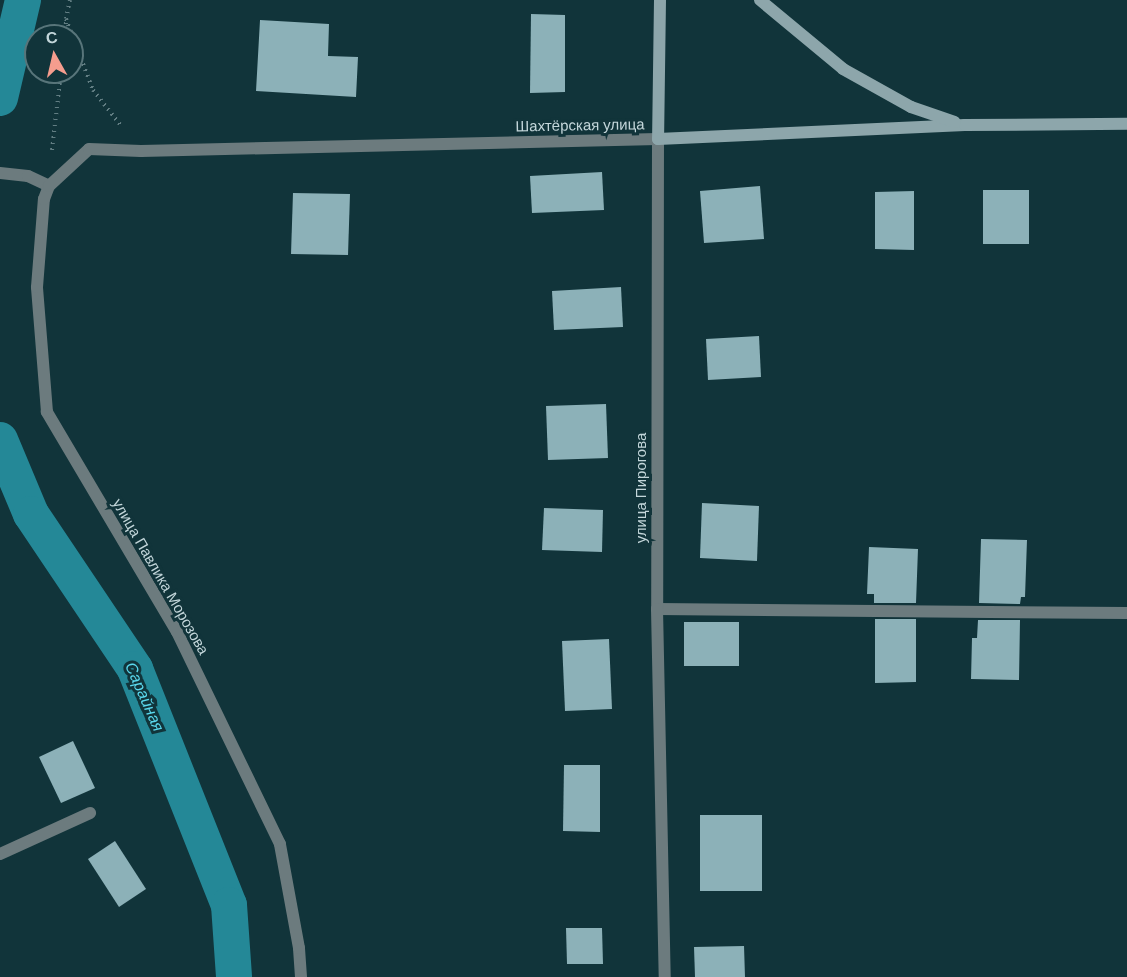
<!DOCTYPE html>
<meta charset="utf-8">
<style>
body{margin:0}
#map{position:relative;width:1127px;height:977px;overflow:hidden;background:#11343a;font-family:"DM Sans",sans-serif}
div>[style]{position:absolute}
.canal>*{height:36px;margin:-18px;padding:0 18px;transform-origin:18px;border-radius:18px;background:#248897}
.building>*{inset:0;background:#8cb1b8}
.path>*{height:4px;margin-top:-2px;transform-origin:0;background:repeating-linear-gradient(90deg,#627e83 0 1.5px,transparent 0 6px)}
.service>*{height:12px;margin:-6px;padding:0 6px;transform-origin:6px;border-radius:6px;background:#6c7b7e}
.minor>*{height:12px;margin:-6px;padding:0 6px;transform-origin:6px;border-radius:6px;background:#6c7b7e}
.tertiary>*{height:12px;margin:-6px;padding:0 6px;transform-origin:6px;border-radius:6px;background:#6c7b7e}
.secondary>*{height:12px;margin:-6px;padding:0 6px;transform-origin:6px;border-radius:6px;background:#8da6ab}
span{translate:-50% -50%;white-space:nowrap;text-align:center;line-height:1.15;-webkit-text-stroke:6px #11343a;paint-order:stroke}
.street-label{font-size:15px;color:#c3d6da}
.water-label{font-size:16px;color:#5ad8ed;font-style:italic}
.north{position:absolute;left:24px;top:24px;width:60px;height:60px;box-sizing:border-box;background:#11343a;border:2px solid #58757a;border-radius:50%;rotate:352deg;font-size:16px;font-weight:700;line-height:24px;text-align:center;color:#c3d6da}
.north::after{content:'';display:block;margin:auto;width:21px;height:27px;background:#f59d8e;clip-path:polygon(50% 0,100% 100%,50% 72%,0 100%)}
</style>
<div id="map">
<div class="canal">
<i style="left:0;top:98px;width:101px;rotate:-76.8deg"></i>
<i style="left:0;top:440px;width:80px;rotate:67.3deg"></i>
<i style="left:31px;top:514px;width:187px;rotate:56.1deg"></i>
<i style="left:135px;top:669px;width:254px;rotate:68.3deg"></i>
<i style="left:229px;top:905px;width:72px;rotate:86deg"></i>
</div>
<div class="building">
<i style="clip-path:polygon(531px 14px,565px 15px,565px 92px,530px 93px)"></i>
<i style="clip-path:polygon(260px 20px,329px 24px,328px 56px,358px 57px,356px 97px,256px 91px)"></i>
<i style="clip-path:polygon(602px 172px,604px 210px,532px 213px,530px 176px)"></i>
<i style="clip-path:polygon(760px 186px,764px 239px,704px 243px,700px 191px)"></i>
<i style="clip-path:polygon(983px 190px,1029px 190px,1029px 244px,983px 244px)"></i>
<i style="clip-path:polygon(914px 191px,914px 250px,875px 249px,875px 192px)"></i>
<i style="clip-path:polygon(293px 193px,350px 194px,348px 255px,291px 254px)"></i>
<i style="clip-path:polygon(621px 287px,623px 327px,554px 330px,552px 291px)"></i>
<i style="clip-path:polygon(759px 336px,761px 377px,708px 380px,706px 339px)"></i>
<i style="clip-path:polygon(606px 404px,608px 458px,548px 460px,546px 406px)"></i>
<i style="clip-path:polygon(702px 503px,759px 506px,757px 561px,700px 558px)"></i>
<i style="clip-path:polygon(544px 508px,603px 510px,602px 552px,542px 550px)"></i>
<i style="clip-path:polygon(981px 539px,1027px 540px,1025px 597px,1021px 597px,1020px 604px,979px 603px)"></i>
<i style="clip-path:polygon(869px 547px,918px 549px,916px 603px,874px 603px,874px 594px,867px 594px)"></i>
<i style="clip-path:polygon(875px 619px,916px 619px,916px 682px,875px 683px)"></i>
<i style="clip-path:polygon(978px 620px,1020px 620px,1019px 680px,971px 679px,972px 638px,977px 638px)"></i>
<i style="clip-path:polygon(684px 622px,739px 622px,739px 666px,684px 666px)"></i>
<i style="clip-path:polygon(609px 639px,612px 709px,565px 711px,562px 641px)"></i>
<i style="clip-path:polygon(73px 741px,95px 788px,61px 803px,39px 757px)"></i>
<i style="clip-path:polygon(564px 765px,600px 765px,600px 832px,563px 831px)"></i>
<i style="clip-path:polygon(700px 815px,762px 815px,762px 891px,700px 891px)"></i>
<i style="clip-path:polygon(115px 841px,146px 889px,119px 907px,88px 859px)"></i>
<i style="clip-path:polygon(566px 928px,602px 928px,603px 964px,567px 964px)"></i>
<i style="clip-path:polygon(744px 946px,745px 977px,695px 977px,694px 947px)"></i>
</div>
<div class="path">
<i style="left:70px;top:0;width:19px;rotate:102deg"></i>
<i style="left:66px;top:19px;width:76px;rotate:69.2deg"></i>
<i style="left:93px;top:90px;width:47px;rotate:51.9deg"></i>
<i style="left:65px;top:36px;width:14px;rotate:-86deg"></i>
<i style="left:52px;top:150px;width:79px;rotate:-83.4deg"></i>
</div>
<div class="service">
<i style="left:0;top:854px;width:99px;rotate:-24.5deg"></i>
</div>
<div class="minor">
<i style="left:0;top:173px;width:28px;rotate:6deg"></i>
<i style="left:28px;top:176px;width:23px;rotate:25deg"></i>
<i style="left:657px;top:609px;width:470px;rotate:0.5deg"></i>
<i style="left:301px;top:977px;width:29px;rotate:-94deg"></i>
<i style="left:299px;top:948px;width:106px;rotate:-100.4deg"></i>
<i style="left:280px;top:844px;width:236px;rotate:-115.9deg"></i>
<i style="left:177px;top:632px;width:256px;rotate:-120.6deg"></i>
<i style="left:47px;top:412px;width:125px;rotate:-94.6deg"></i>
<i style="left:37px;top:287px;width:88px;rotate:-85.5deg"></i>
<i style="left:44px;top:199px;width:14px;rotate:-69deg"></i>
<i style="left:49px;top:186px;width:54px;rotate:-42.8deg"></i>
<i style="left:89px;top:149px;width:52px;rotate:2.2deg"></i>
<i style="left:141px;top:151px;width:517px;rotate:-1.33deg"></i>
</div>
<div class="tertiary">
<i style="left:658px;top:139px;width:470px;rotate:90.1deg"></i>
<i style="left:657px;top:609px;width:368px;rotate:88.8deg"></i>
</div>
<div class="secondary">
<i style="left:660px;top:0;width:139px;rotate:90.8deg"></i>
<i style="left:658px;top:139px;width:307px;rotate:-2.6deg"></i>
<i style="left:965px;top:125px;width:162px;rotate:-0.4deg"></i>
<i style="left:760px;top:0;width:108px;rotate:39.7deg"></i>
<i style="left:843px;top:69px;width:78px;rotate:29.2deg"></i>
<i style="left:911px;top:107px;width:46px;rotate:18.8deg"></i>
</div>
<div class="street-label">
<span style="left:580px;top:126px;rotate:-1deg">Шахтёрская улица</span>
<span style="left:642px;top:488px;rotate:-90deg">улица Пирогова</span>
<span style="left:160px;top:577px;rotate:60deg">улица Павлика Морозова</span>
</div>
<div class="water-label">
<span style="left:144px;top:697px;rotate:66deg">Сарайная</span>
</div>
<div class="north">С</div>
</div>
